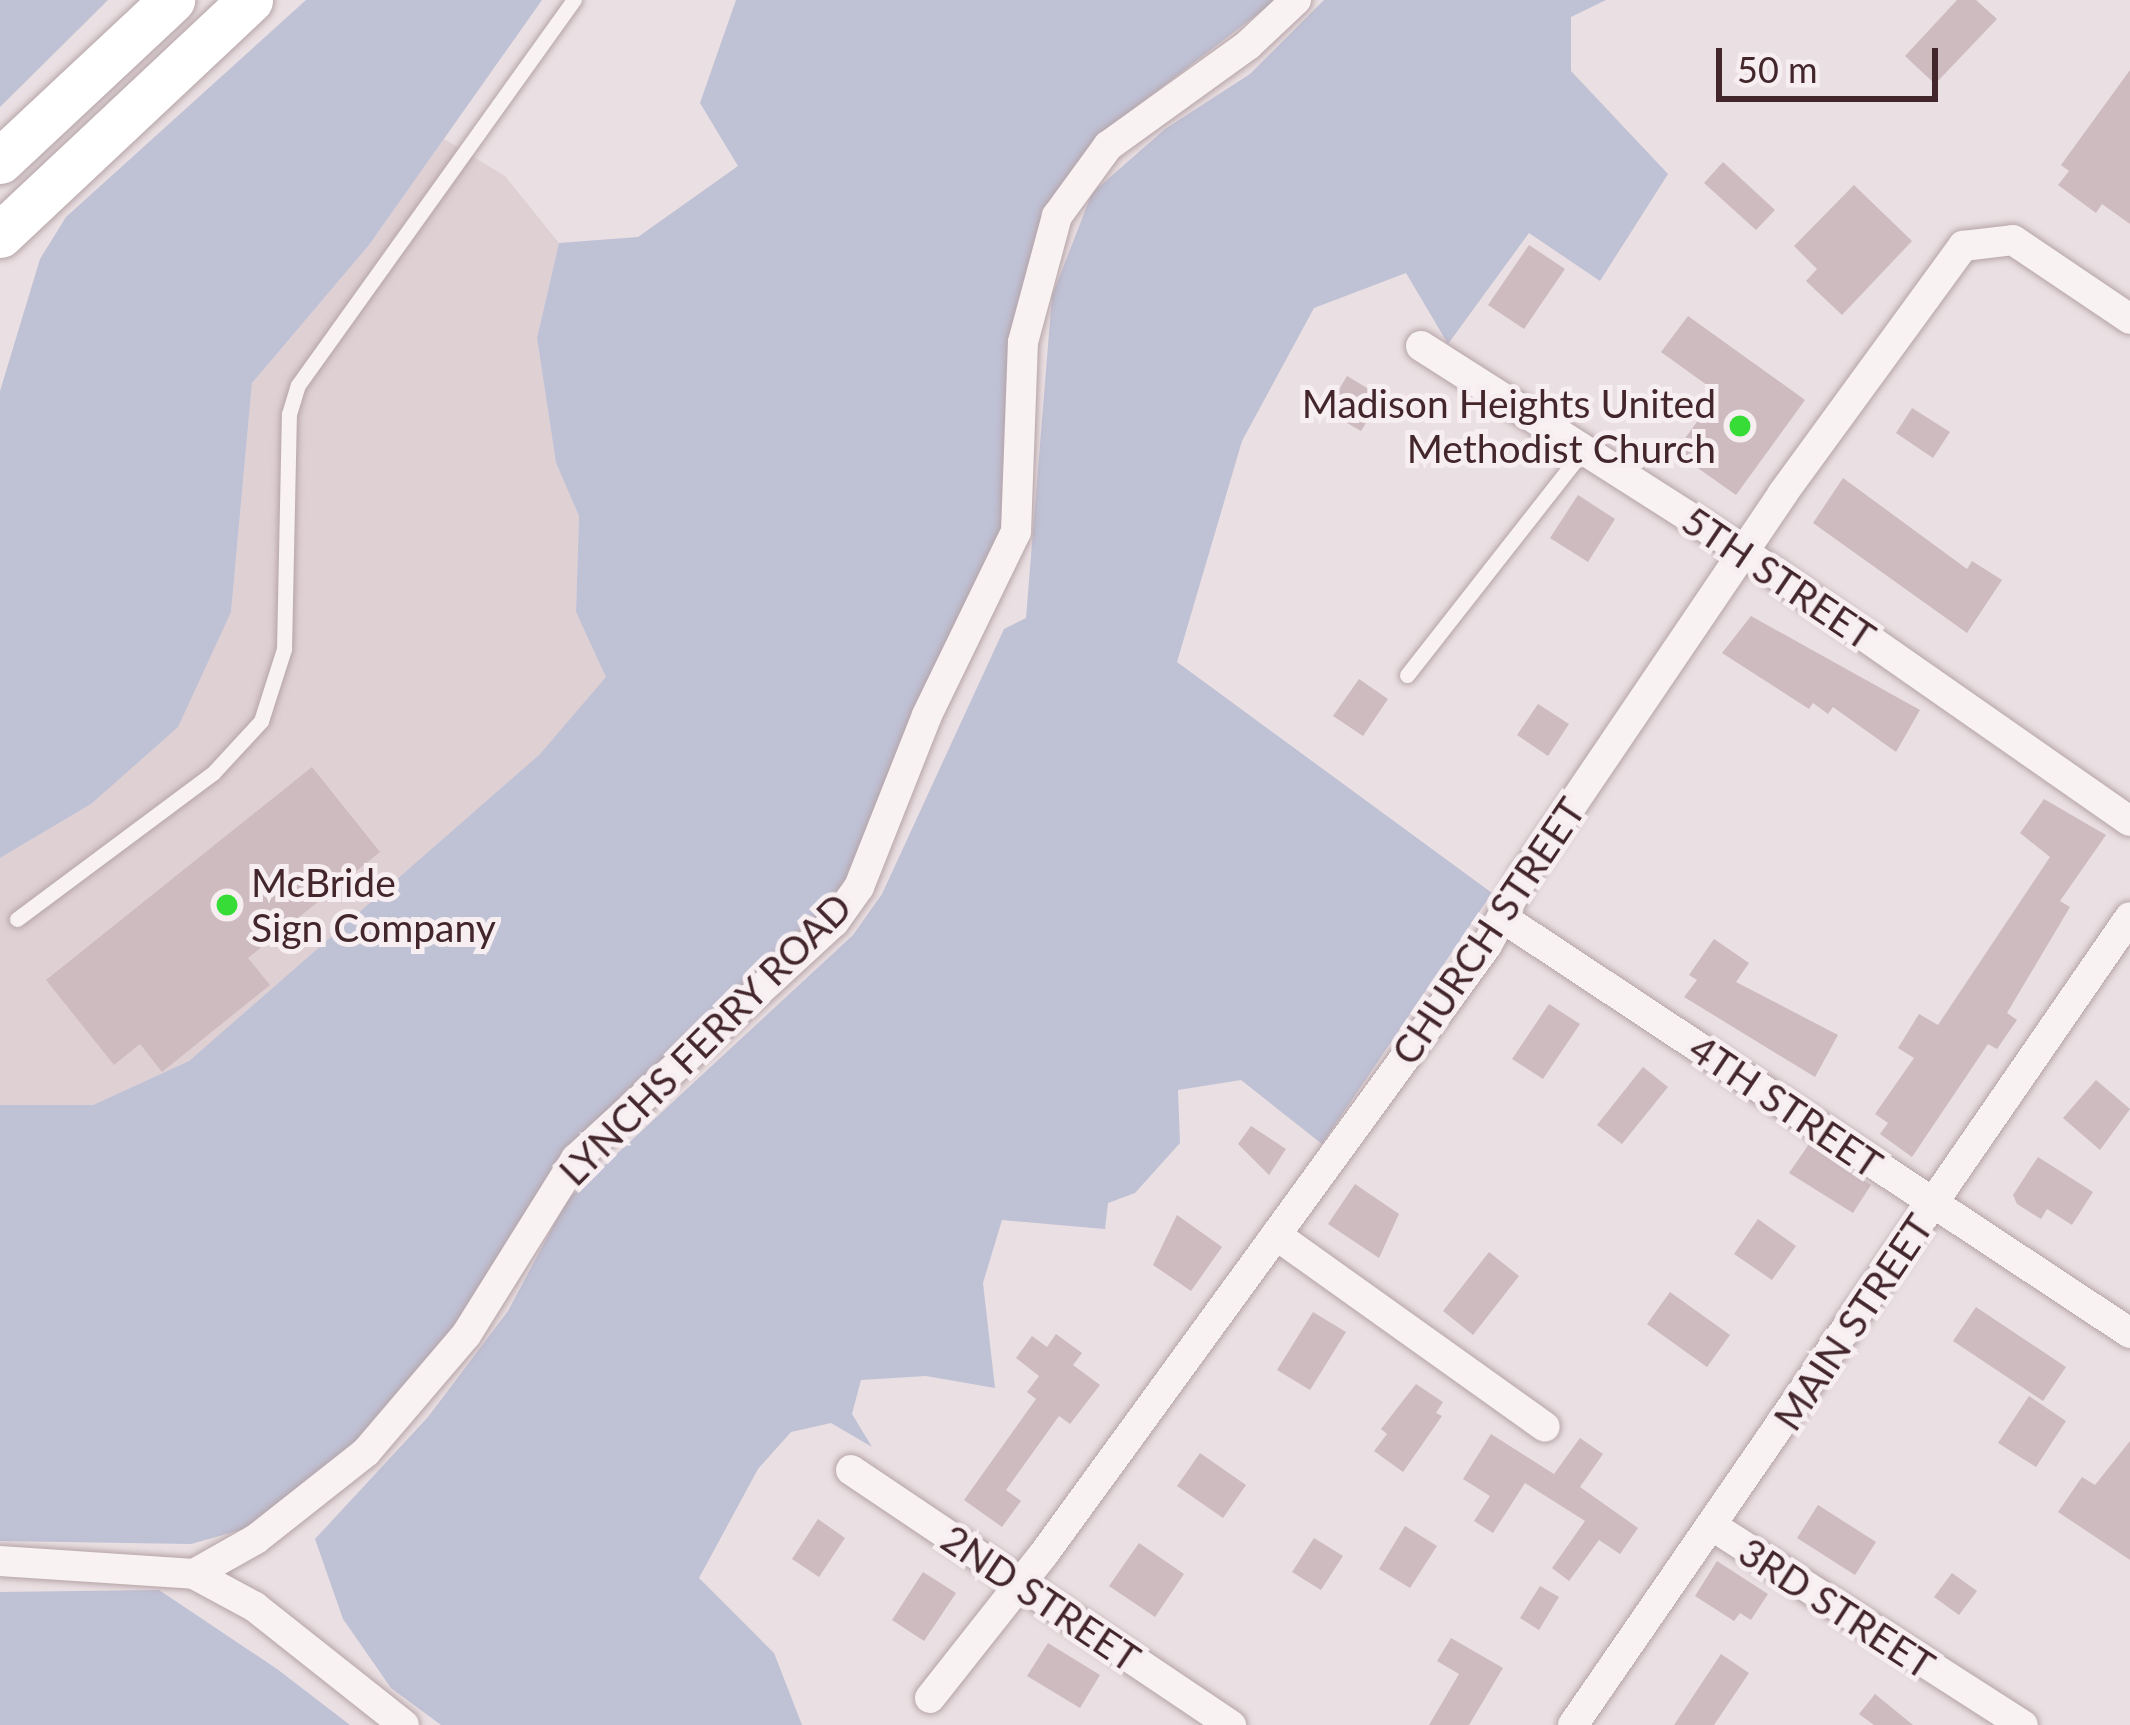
<!DOCTYPE html>
<style>
body{margin:0}
#map{position:relative;width:2130px;height:1725px;overflow:hidden;background:#eadfe2;font-family:Lato,sans-serif}
div>[style]{position:absolute}
.built>*{inset:0;background:#dfd0d4}
.green>*{inset:0;background:#bfc1d5}
.building>*{inset:0;background:#cdbbc0}
.roads{filter:drop-shadow(0 0 3px #b5a4a8) drop-shadow(0 0 3px #b5a4a8)}
.lane>*{height:15px;margin:-7.5px;padding:0 7.5px;transform-origin:7.5px;border-radius:7.5px;background:#f8f2f3}
.street>*{height:30px;margin:-15px;padding:0 15px;transform-origin:15px;border-radius:15px;background:#f8f2f3}
.primary>*{height:45px;margin:-22.5px;padding:0 22.5px;transform-origin:22.5px;border-radius:22.5px;background:#fff}
.dots>*{width:33px;height:33px;translate:-50% -50%;box-sizing:border-box;border:6px solid #f7eef1;border-radius:50%}
span{translate:-50% -50%;white-space:nowrap;text-align:center;line-height:1.15;-webkit-text-stroke:10px #f7eef1;paint-order:stroke}
.poi-label{font-size:39px;color:#43262c}
.right{translate:-100% -50%;text-align:right}
.left{translate:0 -50%;text-align:left}
.street-label{font-size:39px;color:#43262c}
.scale{position:absolute;left:1716px;top:48px;width:222px;height:54px;box-sizing:border-box;border:6px solid #43262c;border-top:0;padding-left:15px;font-size:36px;line-height:42px;white-space:nowrap;color:#43262c;-webkit-text-stroke:9px #f7eef1;paint-order:stroke}
</style>
<div id="map">
<div class="built">
<i style="clip-path:polygon(444px 139px,505px 176px,559px 243px,537px 338px,556px 463px,579px 516px,576px 612px,607px 677px,540px 754px,189px 1061px,93px 1105px,0 1105px,0 858px,91px 804px,231px 612px,252px 383px,369px 245px)"></i>
</div>
<div class="green">
<i style="clip-path:polygon(0 0,108px 0,0 107px)"></i>
<i style="clip-path:polygon(306px 0,542px 0,369px 245px,252px 383px,231px 612px,178px 727px,91px 804px,0 858px,0 391px,40px 259px,66px 217px)"></i>
<i style="clip-path:polygon(736px 0,1276px 0,1098px 136px,1045px 210px,1010px 340px,1003px 529px,847px 880px,823px 913px,565px 1150px,455px 1327px,357px 1442px,248px 1528px,191px 1544px,0 1541px,0 1105px,93px 1105px,189px 1061px,540px 754px,606px 677px,576px 612px,579px 516px,556px 463px,537px 338px,559px 243px,638px 237px,738px 166px,700px 103px)"></i>
<i style="clip-path:polygon(1324px 0,1606px 0,1571px 17px,1571px 71px,1668px 174px,1600px 281px,1529px 233px,1448px 344px,1406px 273px,1314px 308px,1242px 441px,1177px 662px,1492px 893px,1322px 1144px,1241px 1080px,1178px 1090px,1180px 1143px,1135px 1193px,1108px 1203px,1105px 1229px,1002px 1220px,983px 1283px,995px 1388px,926px 1376px,861px 1380px,852px 1414px,872px 1447px,831px 1423px,791px 1432px,758px 1469px,699px 1578px,774px 1653px,802px 1725px,441px 1725px,391px 1688px,343px 1619px,315px 1539px,428px 1417px,508px 1311px,567px 1200px,853px 935px,882px 894px,1004px 629px,1026px 618px,1052px 296px,1092px 193px,1165px 129px,1250px 74px)"></i>
<i style="clip-path:polygon(159px 1590px,277px 1669px,350px 1725px,0 1725px,0 1592px)"></i>
</div>
<div class="building">
<i style="clip-path:polygon(1957px 0,1976px 0,1997px 19px,1935px 84px,1905px 56px)"></i>
<i style="clip-path:polygon(2130px 70px,2130px 224px,2102px 204px,2096px 213px,2058px 185px,2069px 171px,2061px 165px)"></i>
<i style="clip-path:polygon(1723px 162px,1775px 210px,1756px 230px,1704px 183px)"></i>
<i style="clip-path:polygon(1854px 185px,1912px 241px,1842px 315px,1806px 281px,1817px 269px,1794px 246px)"></i>
<i style="clip-path:polygon(1529px 245px,1565px 269px,1524px 329px,1488px 305px)"></i>
<i style="clip-path:polygon(1688px 316px,1805px 400px,1736px 495px,1675px 452px,1718px 393px,1661px 352px)"></i>
<i style="clip-path:polygon(1347px 376px,1382px 397px,1361px 431px,1326px 411px)"></i>
<i style="clip-path:polygon(1912px 408px,1950px 432px,1933px 458px,1896px 433px)"></i>
<i style="clip-path:polygon(1843px 478px,1967px 569px,1972px 561px,2002px 580px,1967px 633px,1813px 523px)"></i>
<i style="clip-path:polygon(1578px 495px,1615px 519px,1588px 562px,1550px 538px)"></i>
<i style="clip-path:polygon(1751px 616px,1920px 710px,1896px 752px,1833px 707px,1828px 714px,1813px 703px,1809px 709px,1722px 653px)"></i>
<i style="clip-path:polygon(1359px 679px,1388px 699px,1363px 736px,1333px 716px)"></i>
<i style="clip-path:polygon(1538px 704px,1569px 724px,1548px 756px,1517px 735px)"></i>
<i style="clip-path:polygon(312px 767px,380px 852px,248px 958px,270px 985px,162px 1072px,140px 1044px,114px 1065px,46px 980px)"></i>
<i style="clip-path:polygon(2044px 799px,2106px 835px,2060px 901px,2070px 907px,2007px 1013px,2017px 1020px,1997px 1049px,1988px 1044px,1912px 1157px,1880px 1134px,1888px 1123px,1875px 1114px,1914px 1058px,1898px 1048px,1919px 1014px,1938px 1025px,2050px 857px,2020px 833px)"></i>
<i style="clip-path:polygon(1714px 939px,1749px 963px,1736px 982px,1838px 1035px,1815px 1077px,1684px 997px,1697px 980px,1689px 975px)"></i>
<i style="clip-path:polygon(1549px 1004px,1580px 1024px,1543px 1079px,1512px 1059px)"></i>
<i style="clip-path:polygon(1643px 1067px,1668px 1087px,1622px 1144px,1597px 1125px)"></i>
<i style="clip-path:polygon(2096px 1080px,2130px 1109px,2100px 1150px,2063px 1118px)"></i>
<i style="clip-path:polygon(1251px 1126px,1286px 1149px,1269px 1175px,1238px 1144px)"></i>
<i style="clip-path:polygon(1809px 1144px,1871px 1185px,1853px 1213px,1789px 1173px)"></i>
<i style="clip-path:polygon(2038px 1157px,2093px 1192px,2072px 1225px,2047px 1209px,2041px 1219px,2017px 1204px,2013px 1195px)"></i>
<i style="clip-path:polygon(1355px 1184px,1399px 1214px,1379px 1258px,1328px 1224px)"></i>
<i style="clip-path:polygon(1177px 1215px,1222px 1247px,1191px 1291px,1153px 1265px)"></i>
<i style="clip-path:polygon(1758px 1219px,1796px 1246px,1772px 1280px,1734px 1254px)"></i>
<i style="clip-path:polygon(1489px 1252px,1519px 1276px,1473px 1335px,1443px 1311px)"></i>
<i style="clip-path:polygon(1670px 1292px,1730px 1335px,1707px 1367px,1647px 1324px)"></i>
<i style="clip-path:polygon(1976px 1307px,2066px 1367px,2043px 1401px,1953px 1341px)"></i>
<i style="clip-path:polygon(1313px 1312px,1346px 1332px,1310px 1390px,1277px 1370px)"></i>
<i style="clip-path:polygon(1056px 1334px,1082px 1353px,1073px 1365px,1100px 1385px,1070px 1424px,1059px 1416px,1006px 1490px,1021px 1501px,1002px 1527px,964px 1500px,1036px 1399px,1027px 1392px,1039px 1376px,1016px 1358px,1032px 1336px,1047px 1347px)"></i>
<i style="clip-path:polygon(1416px 1384px,1443px 1402px,1436px 1413px,1442px 1416px,1403px 1472px,1374px 1451px,1387px 1434px,1381px 1429px)"></i>
<i style="clip-path:polygon(2029px 1396px,2066px 1421px,2036px 1467px,1998px 1443px)"></i>
<i style="clip-path:polygon(1491px 1434px,1554px 1474px,1580px 1438px,1603px 1454px,1580px 1487px,1638px 1528px,1620px 1554px,1599px 1540px,1569px 1581px,1552px 1568px,1585px 1521px,1525px 1483px,1493px 1533px,1474px 1521px,1490px 1496px,1463px 1479px)"></i>
<i style="clip-path:polygon(2130px 1441px,2130px 1560px,2058px 1512px,2082px 1477px,2095px 1485px)"></i>
<i style="clip-path:polygon(1200px 1453px,1246px 1485px,1223px 1518px,1177px 1486px)"></i>
<i style="clip-path:polygon(1818px 1505px,1876px 1542px,1855px 1575px,1797px 1538px)"></i>
<i style="clip-path:polygon(818px 1519px,845px 1538px,819px 1577px,792px 1559px)"></i>
<i style="clip-path:polygon(1405px 1526px,1437px 1546px,1410px 1588px,1379px 1569px)"></i>
<i style="clip-path:polygon(1314px 1538px,1343px 1556px,1321px 1590px,1292px 1572px)"></i>
<i style="clip-path:polygon(1139px 1543px,1184px 1574px,1155px 1617px,1109px 1586px)"></i>
<i style="clip-path:polygon(1717px 1561px,1768px 1594px,1751px 1620px,1740px 1613px,1734px 1621px,1695px 1596px)"></i>
<i style="clip-path:polygon(923px 1572px,956px 1593px,924px 1641px,892px 1620px)"></i>
<i style="clip-path:polygon(1952px 1573px,1977px 1591px,1959px 1615px,1934px 1597px)"></i>
<i style="clip-path:polygon(1540px 1586px,1559px 1597px,1539px 1630px,1520px 1618px)"></i>
<i style="clip-path:polygon(1451px 1638px,1503px 1668px,1469px 1725px,1429px 1725px,1459px 1674px,1437px 1661px)"></i>
<i style="clip-path:polygon(1048px 1643px,1100px 1675px,1080px 1708px,1027px 1676px)"></i>
<i style="clip-path:polygon(1721px 1654px,1749px 1673px,1714px 1725px,1674px 1725px)"></i>
<i style="clip-path:polygon(1875px 1694px,1913px 1725px,1874px 1725px,1859px 1714px)"></i>
</div>
<div class="roads">
<div class="lane">
<i style="left:1407px;top:675px;width:287px;rotate:-51.9deg"></i>
<i style="left:17px;top:919px;width:244px;rotate:-36.7deg"></i>
<i style="left:213px;top:773px;width:71px;rotate:-47.3deg"></i>
<i style="left:261px;top:721px;width:76px;rotate:-72.3deg"></i>
<i style="left:284px;top:649px;width:235px;rotate:-88.8deg"></i>
<i style="left:289px;top:414px;width:30px;rotate:-73deg"></i>
<i style="left:298px;top:385px;width:474px;rotate:-54.4deg"></i>
</div>
<div class="street">
<i style="left:1421px;top:346px;width:383px;rotate:32.5deg"></i>
<i style="left:1744px;top:552px;width:470px;rotate:34.9deg"></i>
<i style="left:1503px;top:918px;width:752px;rotate:33.5deg"></i>
<i style="left:1276px;top:1235px;width:330px;rotate:35.5deg"></i>
<i style="left:851px;top:1470px;width:458px;rotate:33.9deg"></i>
<i style="left:1714px;top:1527px;width:367px;rotate:32.7deg"></i>
<i style="left:0;top:1561px;width:194px;rotate:3.8deg"></i>
<i style="left:194px;top:1574px;width:69px;rotate:28.4deg"></i>
<i style="left:255px;top:1607px;width:190px;rotate:38.4deg"></i>
<i style="left:194px;top:1574px;width:71px;rotate:-29.4deg"></i>
<i style="left:256px;top:1539px;width:140px;rotate:-38.3deg"></i>
<i style="left:366px;top:1452px;width:154px;rotate:-49.5deg"></i>
<i style="left:466px;top:1335px;width:208px;rotate:-58deg"></i>
<i style="left:576px;top:1159px;width:350px;rotate:-42.6deg"></i>
<i style="left:834px;top:922px;width:43px;rotate:-54.5deg"></i>
<i style="left:859px;top:887px;width:185px;rotate:-68.4deg"></i>
<i style="left:927px;top:715px;width:203px;rotate:-64.1deg"></i>
<i style="left:1016px;top:532px;width:190px;rotate:-87.9deg"></i>
<i style="left:1023px;top:342px;width:131px;rotate:-74.9deg"></i>
<i style="left:1057px;top:216px;width:87px;rotate:-53.9deg"></i>
<i style="left:1108px;top:146px;width:173px;rotate:-35.8deg"></i>
<i style="left:1248px;top:45px;width:66px;rotate:-43.2deg"></i>
<i style="left:930px;top:1698px;width:182px;rotate:-51.7deg"></i>
<i style="left:1043px;top:1555px;width:754px;rotate:-53.95deg"></i>
<i style="left:1487px;top:945px;width:78px;rotate:-61.8deg"></i>
<i style="left:1524px;top:876px;width:462px;rotate:-55.9deg"></i>
<i style="left:1783px;top:493px;width:306px;rotate:-53.9deg"></i>
<i style="left:1963px;top:246px;width:50px;rotate:-6.8deg"></i>
<i style="left:2013px;top:240px;width:141px;rotate:34deg"></i>
<i style="left:1573px;top:1725px;width:981px;rotate:-55.42deg"></i>
</div>
<div class="primary">
<i style="left:0;top:161px;width:236px;rotate:-43.1deg"></i>
<i style="left:0;top:235px;width:343px;rotate:-43.2deg"></i>
</div>
</div>
<div class="dots">
<i style="left:1740px;top:426px;background:#38dc36"></i>
<i style="left:227px;top:905px;background:#38dc36"></i>
</div>
<div class="poi-label">
<span class="right" style="left:1716px;top:426px">Madison Heights United<br>Methodist Church</span>
<span class="left" style="left:251px;top:905px">McBride<br>Sign Company</span>
</div>
<div class="street-label">
<span style="left:1779px;top:578px;rotate:34deg">5TH STREET</span>
<span style="left:1488px;top:931px;rotate:-56deg">CHURCH STREET</span>
<span style="left:705px;top:1039px;rotate:-45deg">LYNCHS FERRY ROAD</span>
<span style="left:1786px;top:1106px;rotate:34deg">4TH STREET</span>
<span style="left:1853px;top:1322px;rotate:-56deg">MAIN STREET</span>
<span style="left:1041px;top:1598px;rotate:34deg">2ND STREET</span>
<span style="left:1837px;top:1608px;rotate:33deg">3RD STREET</span>
</div>
<div class="scale">50 m</div>
</div>
